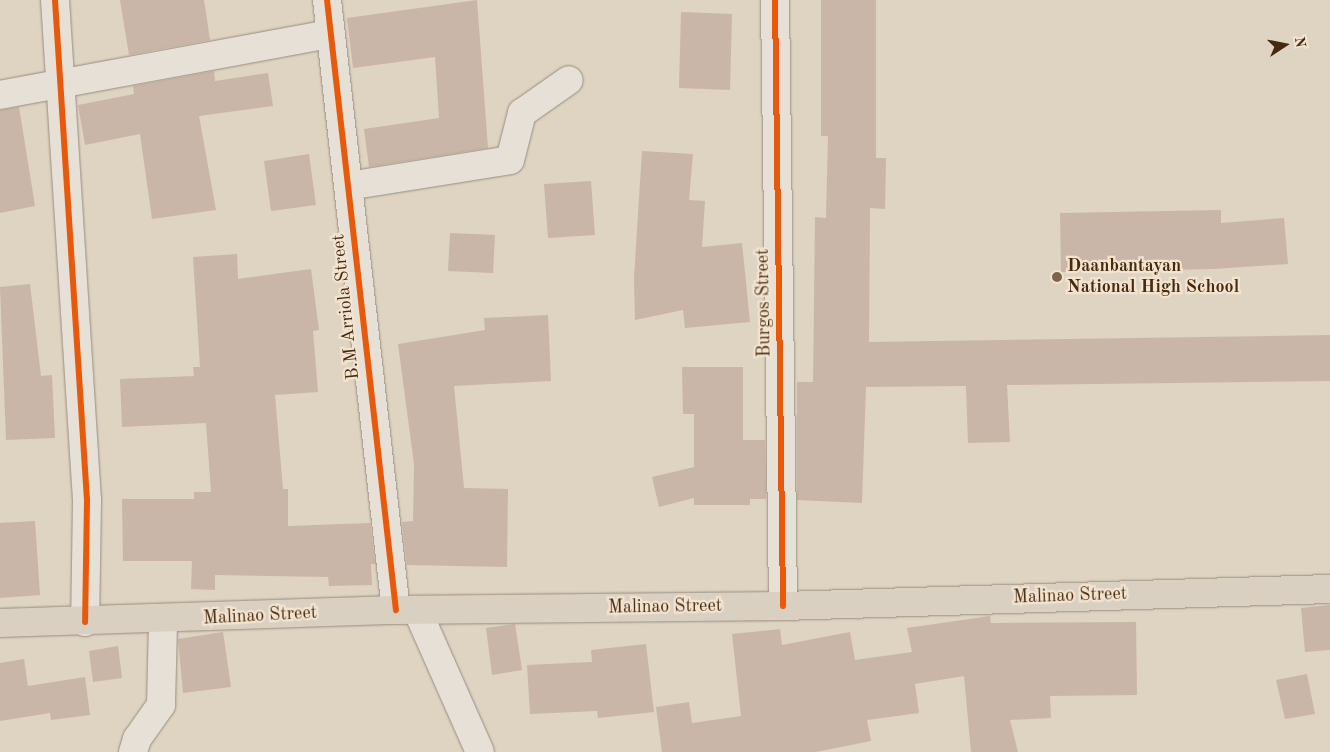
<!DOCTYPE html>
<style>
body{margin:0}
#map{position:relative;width:1330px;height:752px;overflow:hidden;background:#dfd3c2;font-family:"Old Standard TT",serif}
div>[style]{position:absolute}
.building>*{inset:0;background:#c9b6a8}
.roads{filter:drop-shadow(0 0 1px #988d7f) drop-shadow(0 0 1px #988d7f)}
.minor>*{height:28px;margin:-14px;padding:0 14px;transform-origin:14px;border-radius:14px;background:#e6e0d7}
.major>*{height:28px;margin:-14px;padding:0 14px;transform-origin:14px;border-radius:14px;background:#dad0c2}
.cycleway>*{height:6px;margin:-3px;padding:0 3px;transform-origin:3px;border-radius:3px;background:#e8590c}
.dots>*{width:14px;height:14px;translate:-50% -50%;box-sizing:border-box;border:2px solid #f2e4d0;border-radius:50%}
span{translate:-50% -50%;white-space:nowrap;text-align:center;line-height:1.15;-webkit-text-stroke:4.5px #f2e4d0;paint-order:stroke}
.poi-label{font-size:18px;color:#462a0d;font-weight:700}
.left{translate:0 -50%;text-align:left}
.street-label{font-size:18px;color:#462a0d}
.north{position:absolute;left:1260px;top:20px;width:50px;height:50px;-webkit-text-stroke:4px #f2e4d0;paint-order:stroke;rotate:79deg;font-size:14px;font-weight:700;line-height:20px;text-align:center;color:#462a0d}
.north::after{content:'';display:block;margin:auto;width:18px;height:22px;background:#462a0d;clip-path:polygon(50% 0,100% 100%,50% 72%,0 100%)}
</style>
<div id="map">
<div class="building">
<i style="clip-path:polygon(120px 0,204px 0,210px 40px,129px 55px)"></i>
<i style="clip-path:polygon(477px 0,488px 148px,369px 167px,364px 129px,439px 118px,435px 57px,353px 68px,347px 18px)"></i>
<i style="clip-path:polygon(821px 0,876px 0,876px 158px,886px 158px,885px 209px,870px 208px,869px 342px,1330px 335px,1330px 381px,1007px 385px,1010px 442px,968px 443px,966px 386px,866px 387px,862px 503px,797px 500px,797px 382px,813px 382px,815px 217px,826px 218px,828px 136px,821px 136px)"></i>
<i style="clip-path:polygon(681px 12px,732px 14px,730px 90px,679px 88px)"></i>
<i style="clip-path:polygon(214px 71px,215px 81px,268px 73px,273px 106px,199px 116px,216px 210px,152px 219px,140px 134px,85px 145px,78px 105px,134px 94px,133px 86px)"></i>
<i style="clip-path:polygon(19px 107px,35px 206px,0 213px,0 110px)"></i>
<i style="clip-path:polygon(642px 151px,693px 154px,689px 200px,705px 201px,702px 247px,742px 243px,750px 322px,685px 328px,683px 310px,635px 320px,634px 278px)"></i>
<i style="clip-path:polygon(309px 154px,316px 205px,271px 211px,264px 161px)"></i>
<i style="clip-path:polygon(591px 181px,595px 235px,548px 238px,544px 184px)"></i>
<i style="clip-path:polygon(1221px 210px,1221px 223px,1284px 218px,1288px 264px,1214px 269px,1061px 272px,1060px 213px)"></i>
<i style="clip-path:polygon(450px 233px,495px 235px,493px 273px,448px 271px)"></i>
<i style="clip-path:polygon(237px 254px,238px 279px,311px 269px,319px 330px,313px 331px,318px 392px,275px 395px,283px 489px,288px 489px,288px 526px,370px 523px,375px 564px,371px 564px,372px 585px,329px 586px,328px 577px,215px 575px,215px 590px,191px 589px,192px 561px,123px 561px,122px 499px,194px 499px,194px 492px,211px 492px,206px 423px,122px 427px,120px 379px,194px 376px,193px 367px,200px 367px,193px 257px)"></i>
<i style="clip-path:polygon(30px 284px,41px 376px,52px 375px,55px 438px,6px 440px,0 287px)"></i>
<i style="clip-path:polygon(548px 315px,551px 381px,454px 386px,464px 488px,508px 489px,507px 567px,407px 565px,402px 522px,413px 521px,414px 464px,398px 344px,485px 330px,484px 318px)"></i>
<i style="clip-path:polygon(682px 367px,743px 367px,743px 440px,765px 440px,766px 499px,750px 499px,750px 505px,694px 505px,694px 498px,659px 507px,652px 477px,694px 467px,694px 414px,683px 414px)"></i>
<i style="clip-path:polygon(35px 521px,40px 595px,0 598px,0 523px)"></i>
<i style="clip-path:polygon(1330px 605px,1330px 650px,1305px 652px,1301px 608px)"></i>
<i style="clip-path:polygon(990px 616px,991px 623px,1136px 622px,1137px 695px,1050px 696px,1051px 718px,1010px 720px,1018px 752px,971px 752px,964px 676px,915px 684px,919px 713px,867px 720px,871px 741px,816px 752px,662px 752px,656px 707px,689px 702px,692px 723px,741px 716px,732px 634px,780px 629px,782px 645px,850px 632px,855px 660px,912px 652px,907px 628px)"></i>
<i style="clip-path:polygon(515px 624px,522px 670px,492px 675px,486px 628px)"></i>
<i style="clip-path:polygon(223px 632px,231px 687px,183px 693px,178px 639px)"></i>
<i style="clip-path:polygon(646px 644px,654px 712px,598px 718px,597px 711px,530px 714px,527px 665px,592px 662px,591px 650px)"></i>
<i style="clip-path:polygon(118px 646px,122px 678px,93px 682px,89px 651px)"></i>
<i style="clip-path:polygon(24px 659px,28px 686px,85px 677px,90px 715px,51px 720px,50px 713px,0 721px,0 663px)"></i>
<i style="clip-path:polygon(1307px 674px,1315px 714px,1285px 719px,1276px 680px)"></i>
</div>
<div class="roads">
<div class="minor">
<i style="left:55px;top:0;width:501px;rotate:86.34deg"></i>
<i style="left:87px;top:500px;width:122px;rotate:90.9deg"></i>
<i style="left:327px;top:0;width:614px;rotate:83.55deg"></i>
<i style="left:775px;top:0;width:606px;rotate:89.24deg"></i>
<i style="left:0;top:95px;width:336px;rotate:-10.5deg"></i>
<i style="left:348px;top:186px;width:164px;rotate:-9.1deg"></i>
<i style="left:510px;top:160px;width:49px;rotate:-75.7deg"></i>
<i style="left:522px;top:113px;width:57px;rotate:-35.1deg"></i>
<i style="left:417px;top:610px;width:155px;rotate:66.1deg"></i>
<i style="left:133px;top:752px;width:14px;rotate:-73deg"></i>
<i style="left:137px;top:739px;width:42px;rotate:-54.8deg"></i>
<i style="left:161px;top:705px;width:84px;rotate:-88.6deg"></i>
</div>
<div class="major">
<i style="left:0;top:623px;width:396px;rotate:-1.9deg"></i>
<i style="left:396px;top:610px;width:387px;rotate:-0.6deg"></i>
<i style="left:783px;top:606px;width:547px;rotate:-1.78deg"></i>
</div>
</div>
<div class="cycleway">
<i style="left:55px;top:0;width:501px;rotate:86.34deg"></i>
<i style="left:87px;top:500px;width:122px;rotate:90.9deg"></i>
<i style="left:327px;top:0;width:614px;rotate:83.55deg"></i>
<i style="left:775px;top:0;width:606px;rotate:89.24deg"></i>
</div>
<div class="dots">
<i style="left:1057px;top:277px;background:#7c654c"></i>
</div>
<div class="poi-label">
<span class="left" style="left:1067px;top:277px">Daanbantayan<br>National High School</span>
</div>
<div class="street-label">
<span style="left:764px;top:303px;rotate:-91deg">Burgos Street</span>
<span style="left:346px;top:307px;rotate:-96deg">B.M Arriola Street</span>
<span style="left:1070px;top:596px;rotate:-2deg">Malinao Street</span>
<span style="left:665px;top:607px;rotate:-1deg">Malinao Street</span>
<span style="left:260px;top:616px;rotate:-3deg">Malinao Street</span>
</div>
<div class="north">N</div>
</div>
